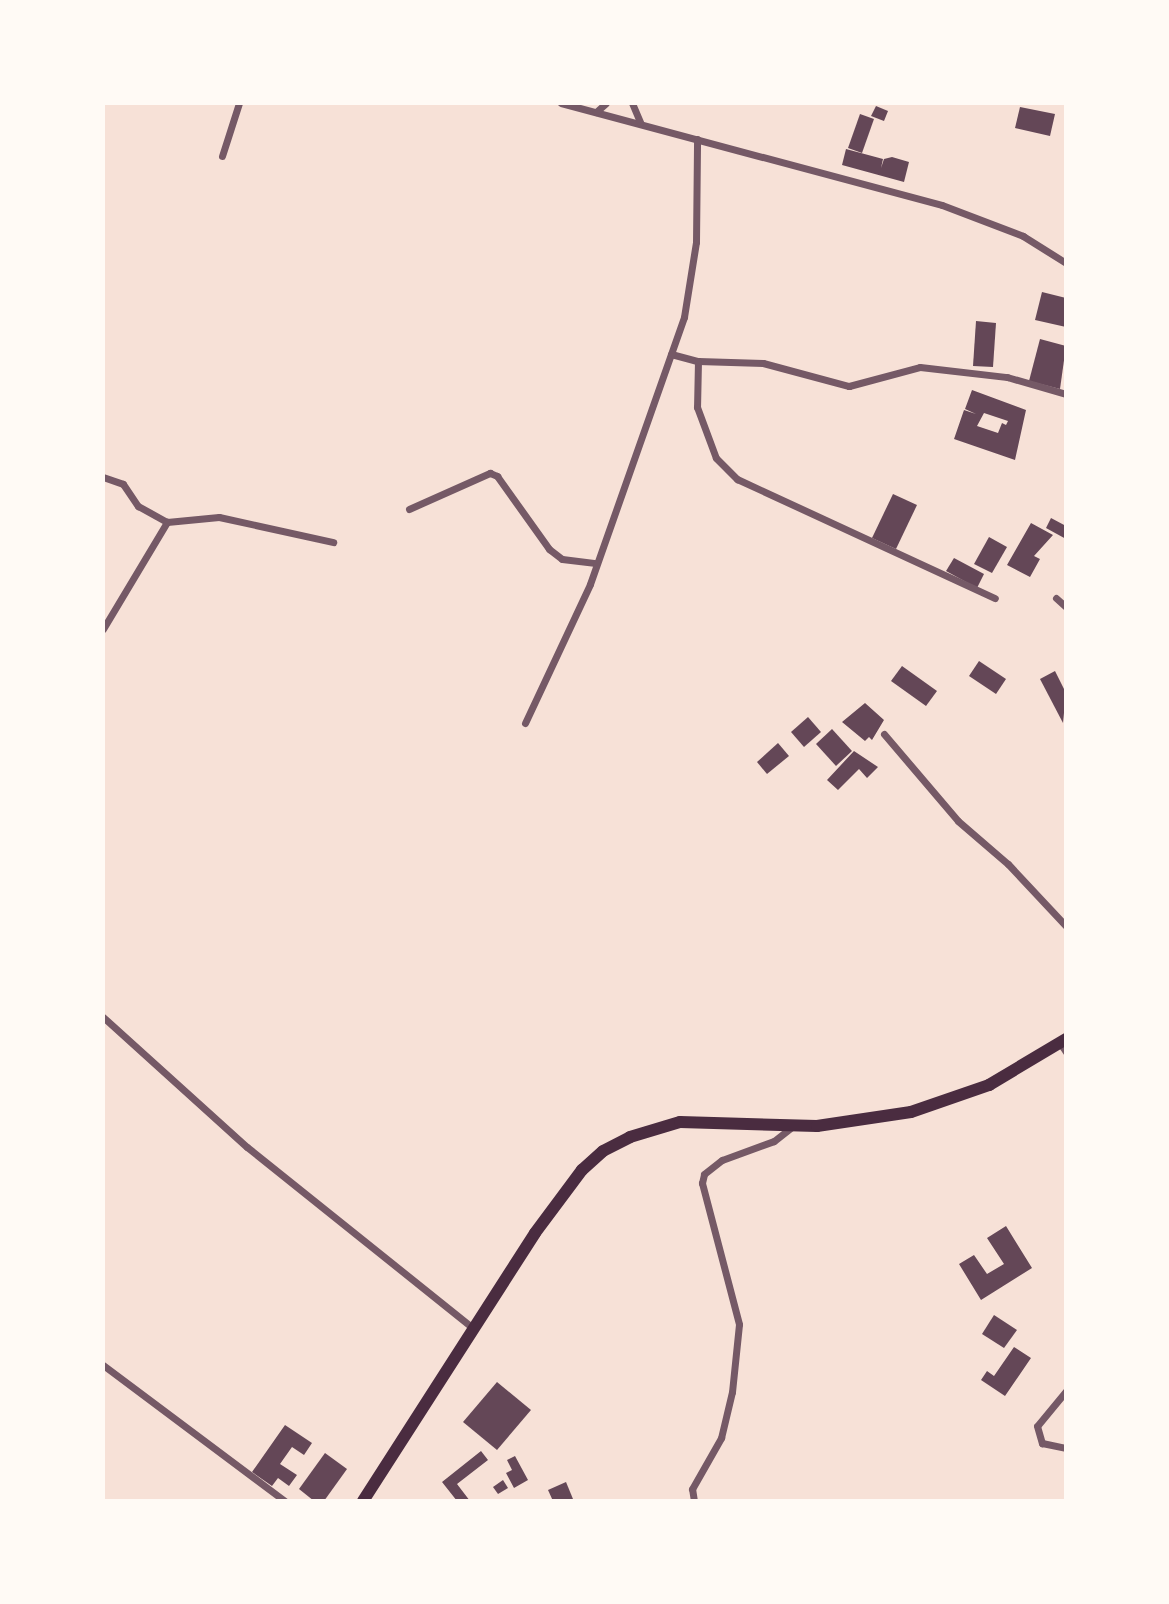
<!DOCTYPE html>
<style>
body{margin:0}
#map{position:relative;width:1169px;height:1604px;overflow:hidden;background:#f7e1d7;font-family:"Golos Text",sans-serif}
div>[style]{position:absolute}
.building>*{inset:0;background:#644757}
.minor>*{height:7px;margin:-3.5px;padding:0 3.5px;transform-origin:3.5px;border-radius:3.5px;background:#755966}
.secondary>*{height:12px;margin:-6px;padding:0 6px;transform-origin:6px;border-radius:6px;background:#4a2c40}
span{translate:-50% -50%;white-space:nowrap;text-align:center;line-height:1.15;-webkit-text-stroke:5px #fffaf5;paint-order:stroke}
.frame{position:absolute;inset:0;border:105px solid #fffaf5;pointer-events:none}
</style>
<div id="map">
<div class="building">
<i style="clip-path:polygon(876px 106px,888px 111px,884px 121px,871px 116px)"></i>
<i style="clip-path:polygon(1020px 107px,1055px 114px,1050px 136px,1015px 128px)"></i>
<i style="clip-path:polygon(860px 114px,874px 119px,862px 153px,848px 148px)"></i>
<i style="clip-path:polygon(846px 149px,883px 159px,881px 168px,884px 159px,892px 157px,909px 162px,904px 182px,842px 165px)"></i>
<i style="clip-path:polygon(1042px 292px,1066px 298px,1066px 327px,1035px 320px)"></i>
<i style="clip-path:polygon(976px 321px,996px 323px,993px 367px,973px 366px)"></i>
<i style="clip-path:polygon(1040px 339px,1066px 346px,1060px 389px,1029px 381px)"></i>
<i style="clip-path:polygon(evenodd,972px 390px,1026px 410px,1015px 460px,954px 439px,964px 410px,976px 414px,965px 409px,972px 390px,984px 413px,1008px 421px,1006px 425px,1002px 423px,998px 433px,977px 426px,984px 413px)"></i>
<i style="clip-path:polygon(893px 494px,917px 505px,896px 549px,872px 538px)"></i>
<i style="clip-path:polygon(1051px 518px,1066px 526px,1066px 539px,1046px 528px)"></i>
<i style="clip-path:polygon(1031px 523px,1053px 535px,1034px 556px,1040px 559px,1030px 577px,1007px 565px)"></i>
<i style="clip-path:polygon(989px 537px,1007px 547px,992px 573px,974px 564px)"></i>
<i style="clip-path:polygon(954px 558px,984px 574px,977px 588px,946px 571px)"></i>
<i style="clip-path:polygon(979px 661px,1006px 679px,996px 694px,969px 676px)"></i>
<i style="clip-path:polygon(902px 666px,937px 691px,926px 706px,891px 681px)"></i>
<i style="clip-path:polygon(1055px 671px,1066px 693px,1063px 723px,1040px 679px)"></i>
<i style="clip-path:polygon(865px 703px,884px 720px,872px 740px,869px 737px,865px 741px,842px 722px)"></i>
<i style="clip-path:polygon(808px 717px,821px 732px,804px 747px,791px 732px)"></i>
<i style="clip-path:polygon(832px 729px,852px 751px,836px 766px,816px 744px)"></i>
<i style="clip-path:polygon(778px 743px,789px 756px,767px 774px,757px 762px)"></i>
<i style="clip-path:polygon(854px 751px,878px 767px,867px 778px,859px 769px,838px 790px,827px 780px)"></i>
<i style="clip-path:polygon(1006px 1226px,1032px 1268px,981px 1300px,959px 1264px,974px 1255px,987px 1274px,1004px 1264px,987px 1238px)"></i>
<i style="clip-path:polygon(994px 1315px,1017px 1330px,1004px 1348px,982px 1334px)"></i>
<i style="clip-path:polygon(1014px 1347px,1031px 1358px,1005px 1396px,981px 1380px,987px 1371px,994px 1376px)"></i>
<i style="clip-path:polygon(497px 1382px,531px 1410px,497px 1450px,463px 1422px)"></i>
<i style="clip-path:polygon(285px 1425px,312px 1443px,304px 1455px,292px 1447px,280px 1464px,297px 1475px,289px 1486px,278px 1478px,272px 1486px,252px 1472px)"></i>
<i style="clip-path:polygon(481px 1451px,488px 1460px,457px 1484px,470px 1501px,457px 1501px,442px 1482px)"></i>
<i style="clip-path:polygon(325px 1453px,347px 1469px,324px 1501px,314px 1501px,299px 1489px)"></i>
<i style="clip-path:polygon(515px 1456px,528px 1480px,514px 1488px,506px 1473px,512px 1470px,507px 1460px)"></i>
<i style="clip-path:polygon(503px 1480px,508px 1488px,498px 1494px,493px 1487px)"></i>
<i style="clip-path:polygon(566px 1482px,573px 1499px,553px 1501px,548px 1490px)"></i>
</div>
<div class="minor">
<i style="left:561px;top:103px;width:394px;rotate:15deg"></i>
<i style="left:942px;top:205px;width:87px;rotate:20.9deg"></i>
<i style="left:1023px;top:236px;width:51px;rotate:32.1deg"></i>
<i style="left:632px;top:103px;width:21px;rotate:67deg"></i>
<i style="left:596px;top:112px;width:13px;rotate:-42deg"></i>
<i style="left:222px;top:156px;width:56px;rotate:-72.2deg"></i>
<i style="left:671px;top:354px;width:28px;rotate:15deg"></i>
<i style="left:698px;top:361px;width:65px;rotate:1.8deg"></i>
<i style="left:763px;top:363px;width:89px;rotate:15deg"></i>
<i style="left:849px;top:386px;width:73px;rotate:-15deg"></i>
<i style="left:920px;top:367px;width:88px;rotate:6.6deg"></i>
<i style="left:1007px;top:377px;width:61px;rotate:16.1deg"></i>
<i style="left:698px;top:361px;width:46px;rotate:91.2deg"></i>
<i style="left:697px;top:407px;width:54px;rotate:69.6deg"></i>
<i style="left:716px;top:458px;width:30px;rotate:45deg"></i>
<i style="left:737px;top:479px;width:284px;rotate:24.8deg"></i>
<i style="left:103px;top:477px;width:21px;rotate:19deg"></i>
<i style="left:123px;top:484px;width:27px;rotate:56deg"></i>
<i style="left:138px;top:506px;width:33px;rotate:29deg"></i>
<i style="left:167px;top:522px;width:52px;rotate:-5.5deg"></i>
<i style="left:219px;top:517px;width:117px;rotate:12.4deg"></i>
<i style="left:409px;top:509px;width:89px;rotate:-24deg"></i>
<i style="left:490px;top:473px;width:8px;rotate:23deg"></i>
<i style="left:497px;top:476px;width:90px;rotate:54.5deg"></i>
<i style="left:549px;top:549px;width:16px;rotate:38deg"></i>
<i style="left:562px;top:559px;width:34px;rotate:7deg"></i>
<i style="left:1056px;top:598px;width:13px;rotate:42deg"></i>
<i style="left:103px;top:629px;width:125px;rotate:-59.1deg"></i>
<i style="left:525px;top:723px;width:153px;rotate:-64.9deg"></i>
<i style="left:590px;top:584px;width:283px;rotate:-70.6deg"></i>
<i style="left:684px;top:317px;width:76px;rotate:-80.9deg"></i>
<i style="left:696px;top:242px;width:103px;rotate:-89.4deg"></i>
<i style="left:884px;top:734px;width:114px;rotate:49.6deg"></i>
<i style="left:958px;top:821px;width:66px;rotate:40.7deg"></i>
<i style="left:1008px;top:864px;width:85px;rotate:46.9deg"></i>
<i style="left:103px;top:1017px;width:194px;rotate:42.1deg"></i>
<i style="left:247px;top:1147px;width:291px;rotate:38.7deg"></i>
<i style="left:1060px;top:1043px;width:11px;rotate:56deg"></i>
<i style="left:103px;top:1365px;width:227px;rotate:36.8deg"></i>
<i style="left:1066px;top:1391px;width:45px;rotate:129.6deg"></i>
<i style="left:1037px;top:1426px;width:18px;rotate:74deg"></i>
<i style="left:1042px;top:1443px;width:25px;rotate:12deg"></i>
<i style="left:694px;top:1501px;width:12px;rotate:-99deg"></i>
<i style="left:692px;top:1489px;width:59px;rotate:-60.4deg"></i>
<i style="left:721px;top:1438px;width:47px;rotate:-76.6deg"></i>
<i style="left:732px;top:1392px;width:68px;rotate:-84.1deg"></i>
<i style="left:739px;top:1324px;width:146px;rotate:-104.7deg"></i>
<i style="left:702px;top:1183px;width:9px;rotate:-77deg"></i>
<i style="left:704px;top:1174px;width:23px;rotate:-38deg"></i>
<i style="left:722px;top:1160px;width:55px;rotate:-20.1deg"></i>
<i style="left:774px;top:1141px;width:23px;rotate:-38deg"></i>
</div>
<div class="secondary">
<i style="left:363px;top:1501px;width:318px;rotate:-57.3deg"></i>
<i style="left:535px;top:1233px;width:79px;rotate:-53.3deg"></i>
<i style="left:582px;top:1170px;width:28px;rotate:-42deg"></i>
<i style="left:603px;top:1151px;width:30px;rotate:-27deg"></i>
<i style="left:630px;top:1137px;width:52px;rotate:-16.7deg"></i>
<i style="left:680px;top:1122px;width:137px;rotate:1.7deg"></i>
<i style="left:817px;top:1126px;width:95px;rotate:-8.5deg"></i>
<i style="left:911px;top:1112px;width:83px;rotate:-19.1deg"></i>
<i style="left:989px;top:1085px;width:90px;rotate:-30.9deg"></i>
</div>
<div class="frame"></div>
</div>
